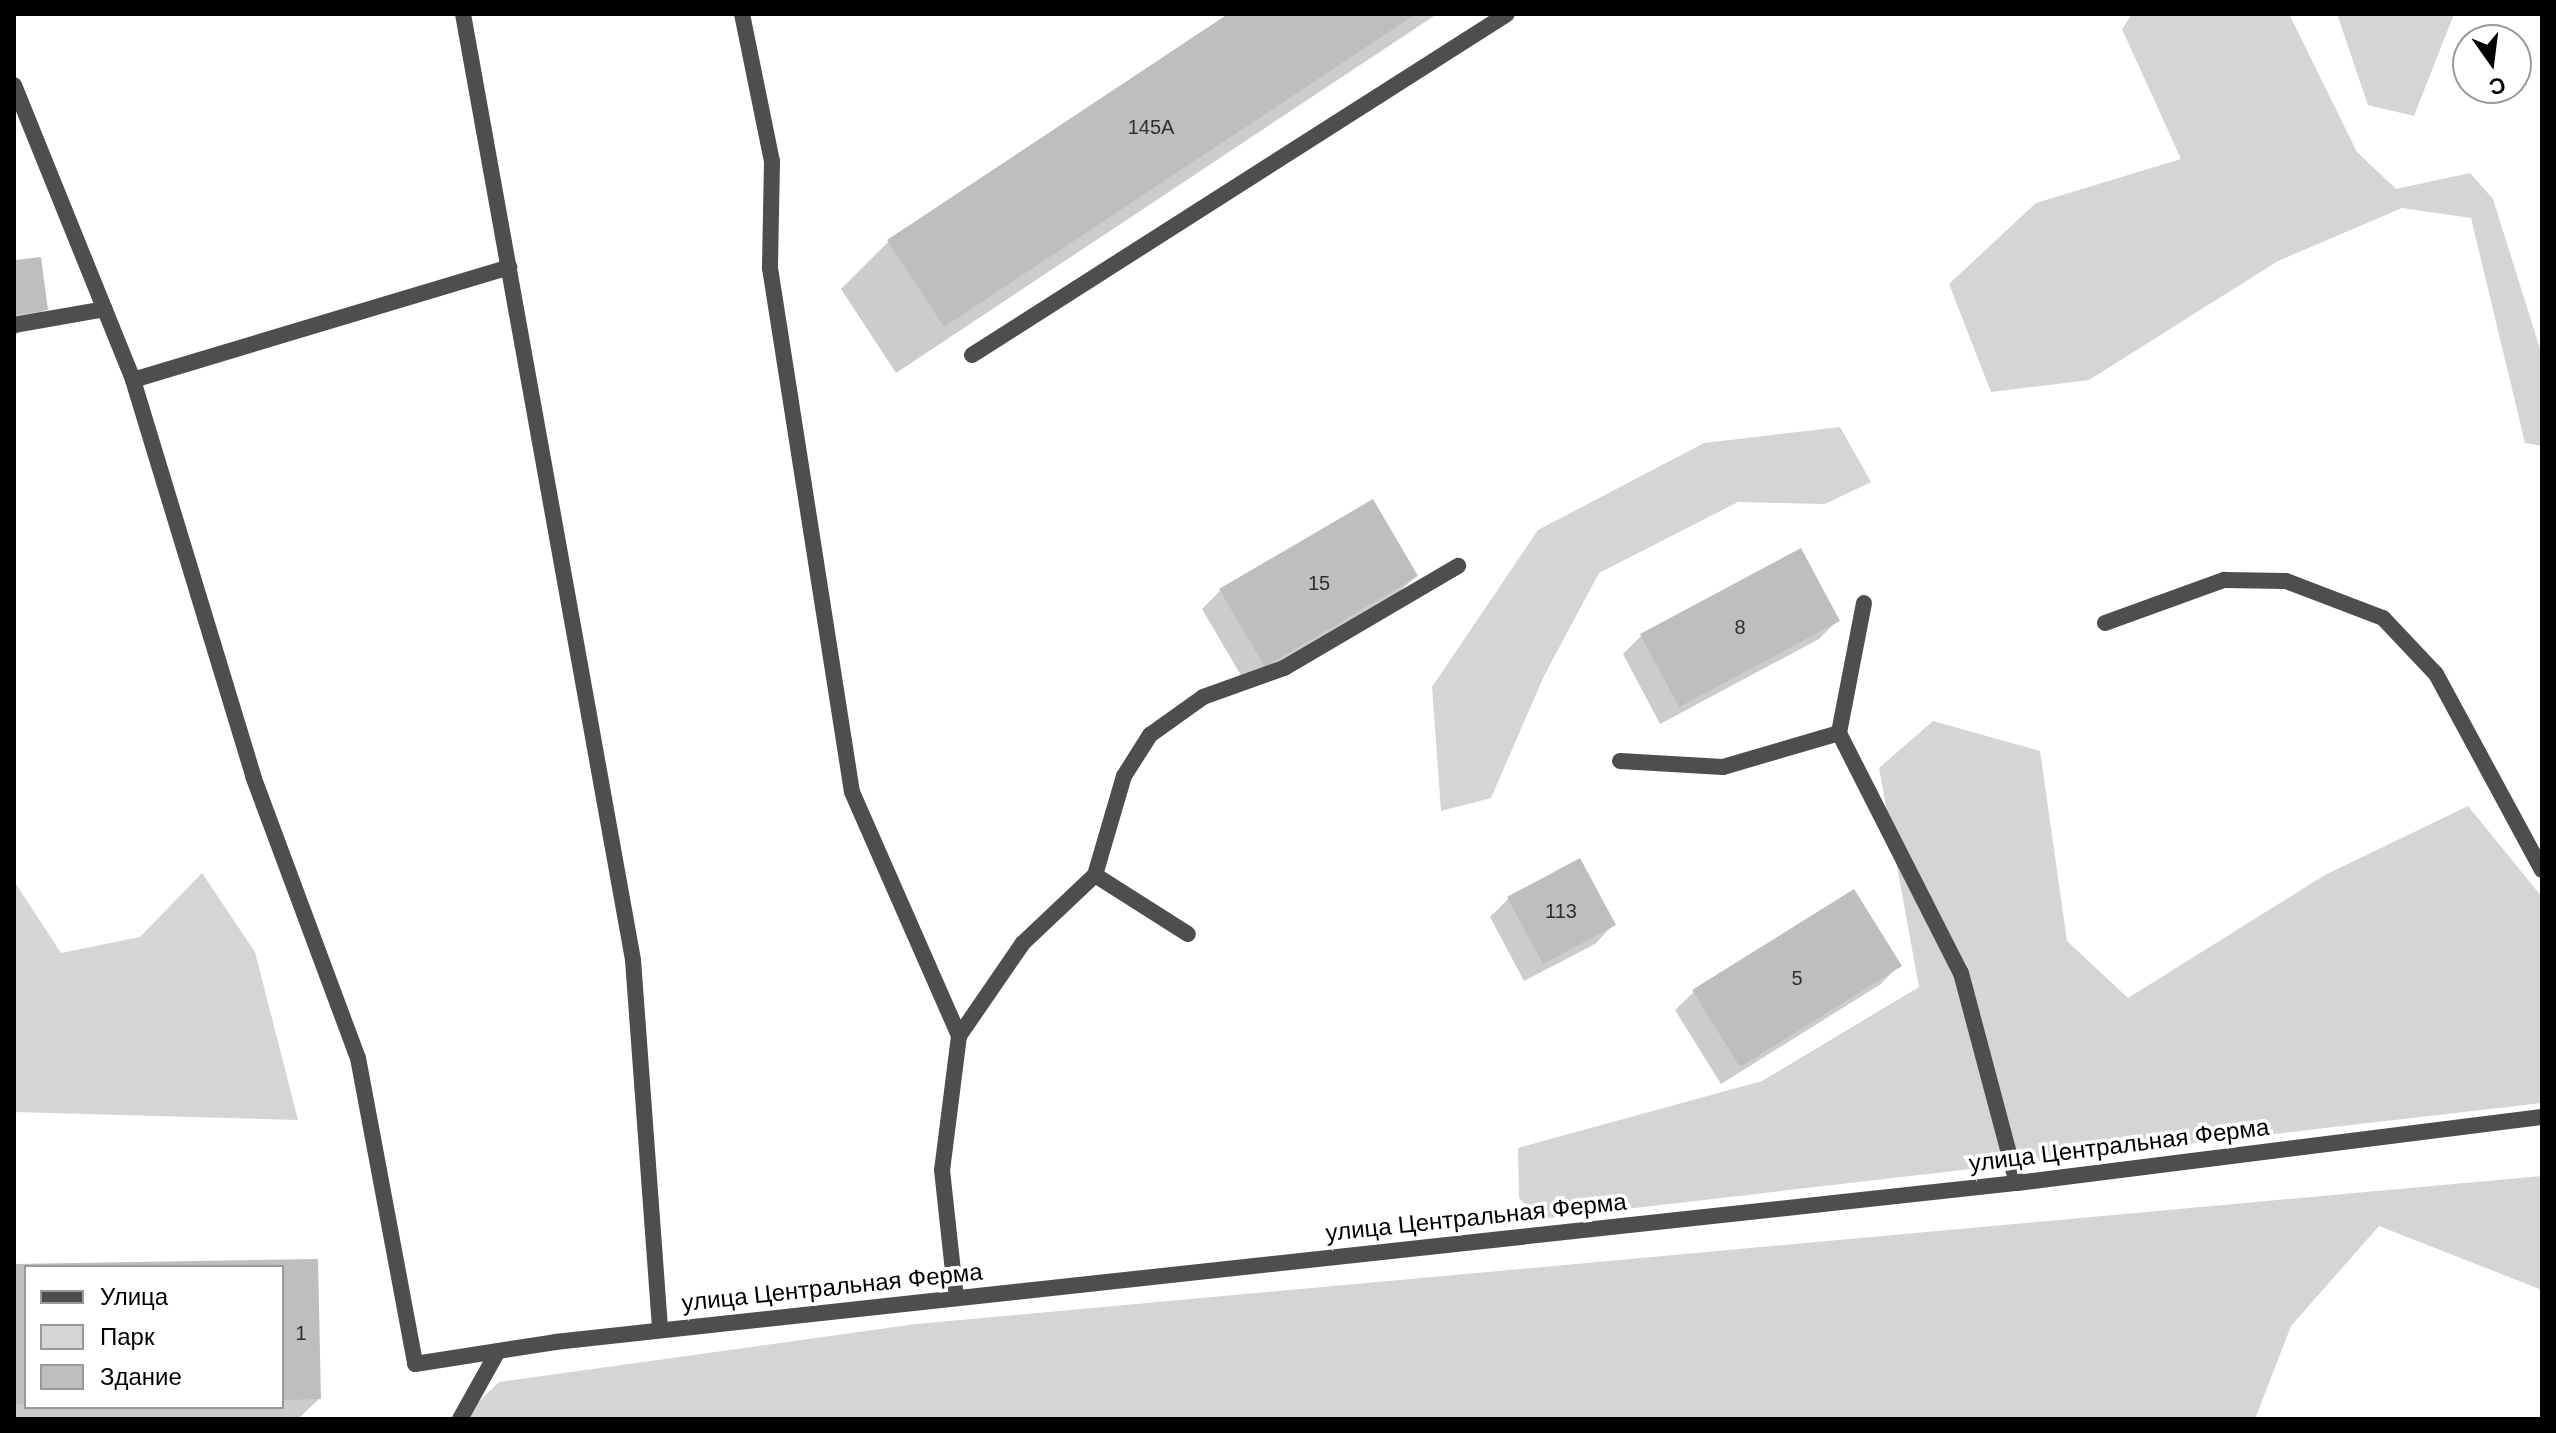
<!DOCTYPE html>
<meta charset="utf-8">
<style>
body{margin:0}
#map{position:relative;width:2556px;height:1433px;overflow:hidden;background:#fff;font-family:Helvetica,sans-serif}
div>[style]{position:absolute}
.green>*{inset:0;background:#d5d5d5}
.shadow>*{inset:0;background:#0003}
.building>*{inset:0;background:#bebebe}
.lane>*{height:16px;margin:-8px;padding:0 8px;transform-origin:8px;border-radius:8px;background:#4e4e4e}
.street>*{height:16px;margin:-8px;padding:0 8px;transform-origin:8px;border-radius:8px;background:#4e4e4e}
span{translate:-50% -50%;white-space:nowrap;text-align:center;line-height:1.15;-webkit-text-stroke:7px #fff;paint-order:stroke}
.number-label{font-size:20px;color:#303030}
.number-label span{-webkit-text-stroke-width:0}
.street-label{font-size:24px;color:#000}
.frame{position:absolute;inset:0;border:16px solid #000;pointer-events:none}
.legend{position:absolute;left:24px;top:1265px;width:260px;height:144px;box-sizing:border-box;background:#fff;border:2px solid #999;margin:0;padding:10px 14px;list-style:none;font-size:24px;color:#000}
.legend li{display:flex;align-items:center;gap:16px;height:40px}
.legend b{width:40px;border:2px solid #999}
.north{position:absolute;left:2452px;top:24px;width:80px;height:80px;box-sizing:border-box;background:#fff;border:2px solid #999;border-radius:50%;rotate:166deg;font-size:22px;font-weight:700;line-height:32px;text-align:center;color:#000}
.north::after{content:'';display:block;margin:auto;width:28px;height:36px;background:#000;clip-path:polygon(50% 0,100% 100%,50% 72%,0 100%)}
</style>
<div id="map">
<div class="green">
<i style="clip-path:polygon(2132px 14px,2289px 14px,2357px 152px,2396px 189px,2470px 173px,2493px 199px,2542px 355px,2542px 446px,2525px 443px,2471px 218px,2402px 208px,2278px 261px,2089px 380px,1991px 392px,1949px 284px,2036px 203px,2181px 159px,2122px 29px)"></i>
<i style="clip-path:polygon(2337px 14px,2454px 14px,2414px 116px,2368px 105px)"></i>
<i style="clip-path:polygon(1840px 427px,1871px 482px,1825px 504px,1738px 502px,1599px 573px,1544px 676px,1491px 798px,1441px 811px,1432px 687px,1538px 530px,1704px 443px)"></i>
<i style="clip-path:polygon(1933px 721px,2040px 751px,2067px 941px,2128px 998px,2325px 875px,2468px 806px,2542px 897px,2542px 1103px,1539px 1219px,1519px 1198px,1518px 1148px,1762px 1081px,1919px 987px,1879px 768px)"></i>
<i style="clip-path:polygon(202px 873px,255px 952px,298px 1120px,14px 1112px,14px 881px,61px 953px,140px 937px)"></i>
<i style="clip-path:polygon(2542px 1176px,2542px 1290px,2379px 1226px,2291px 1326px,2255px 1419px,461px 1419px,499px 1382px,916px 1324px)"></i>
</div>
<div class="shadow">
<i style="clip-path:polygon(1232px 14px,1437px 14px,896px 373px,841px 289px,888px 242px)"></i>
<i style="clip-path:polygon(14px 262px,46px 309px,14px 337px)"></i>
<i style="clip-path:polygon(1416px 576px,1397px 594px,1246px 684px,1202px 609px,1220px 591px)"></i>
<i style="clip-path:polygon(1838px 620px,1819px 639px,1660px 724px,1623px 654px,1641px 636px)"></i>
<i style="clip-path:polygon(1508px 899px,1613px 925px,1595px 944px,1524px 981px,1490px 917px)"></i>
<i style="clip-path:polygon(1899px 965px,1881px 984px,1721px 1084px,1675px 1010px,1694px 992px)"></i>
<i style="clip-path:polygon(evenodd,316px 1261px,319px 1399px,298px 1419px,14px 1419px,14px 1266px,316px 1261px,26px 1267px,282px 1267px,282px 1407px,26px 1407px,26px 1267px)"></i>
</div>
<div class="building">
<i style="clip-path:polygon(1228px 14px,1416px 14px,944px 327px,887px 240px)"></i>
<i style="clip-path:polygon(41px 257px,48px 310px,14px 315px,14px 260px)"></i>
<i style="clip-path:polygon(1373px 499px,1418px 576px,1265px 667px,1219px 589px)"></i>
<i style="clip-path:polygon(1801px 548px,1840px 621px,1679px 707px,1640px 634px)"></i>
<i style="clip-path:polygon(1580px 858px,1616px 925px,1543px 964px,1507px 897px)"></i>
<i style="clip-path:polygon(1854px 889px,1902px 966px,1740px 1067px,1692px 990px)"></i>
<i style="clip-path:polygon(318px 1259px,321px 1399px,282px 1400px,282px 1267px,26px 1267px,26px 1404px,14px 1404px,14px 1264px)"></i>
</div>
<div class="lane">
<i style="left:463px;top:14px;width:961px;rotate:79.81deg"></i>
<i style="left:633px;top:960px;width:371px;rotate:85.8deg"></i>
<i style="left:742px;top:14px;width:150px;rotate:78.5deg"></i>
<i style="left:772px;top:161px;width:107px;rotate:91.1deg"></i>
<i style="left:770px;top:268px;width:530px;rotate:81.11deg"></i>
<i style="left:852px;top:792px;width:266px;rotate:66.3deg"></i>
<i style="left:959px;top:1036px;width:135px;rotate:97.2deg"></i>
<i style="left:942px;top:1170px;width:129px;rotate:83.8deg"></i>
<i style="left:14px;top:85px;width:318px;rotate:68deg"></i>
<i style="left:133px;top:380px;width:414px;rotate:73.1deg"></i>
<i style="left:253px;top:776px;width:301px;rotate:69.6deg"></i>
<i style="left:358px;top:1058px;width:311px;rotate:79.4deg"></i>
<i style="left:14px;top:325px;width:92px;rotate:-10deg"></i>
<i style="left:972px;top:355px;width:634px;rotate:-32.51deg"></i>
<i style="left:133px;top:380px;width:393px;rotate:-16.7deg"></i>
<i style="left:1864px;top:603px;width:132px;rotate:100.9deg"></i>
<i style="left:1839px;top:733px;width:269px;rotate:63.1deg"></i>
<i style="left:1961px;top:973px;width:217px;rotate:75.1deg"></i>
<i style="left:2105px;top:623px;width:127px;rotate:-19.9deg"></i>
<i style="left:2224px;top:580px;width:62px;rotate:0.9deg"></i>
<i style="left:2286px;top:581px;width:104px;rotate:20.9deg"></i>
<i style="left:2383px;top:618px;width:77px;rotate:46.6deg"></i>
<i style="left:2436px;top:674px;width:223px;rotate:61.6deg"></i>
<i style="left:1620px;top:761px;width:103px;rotate:3.3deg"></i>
<i style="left:1723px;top:767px;width:121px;rotate:-16.3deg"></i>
<i style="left:1095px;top:875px;width:110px;rotate:32.4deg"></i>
<i style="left:959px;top:1036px;width:113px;rotate:-55.5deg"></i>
<i style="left:1023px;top:943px;width:99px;rotate:-43.4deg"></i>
<i style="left:1095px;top:875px;width:103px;rotate:-73.7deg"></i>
<i style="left:1124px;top:776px;width:49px;rotate:-57.6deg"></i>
<i style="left:1150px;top:735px;width:65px;rotate:-35.6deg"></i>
<i style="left:1203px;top:697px;width:86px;rotate:-19.7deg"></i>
<i style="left:1284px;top:668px;width:202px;rotate:-30.4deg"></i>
<i style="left:460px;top:1419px;width:78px;rotate:-60.8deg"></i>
</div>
<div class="street">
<i style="left:415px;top:1364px;width:142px;rotate:-8.9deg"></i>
<i style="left:555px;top:1342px;width:1471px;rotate:-6.21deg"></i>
<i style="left:2017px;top:1183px;width:529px;rotate:-7.17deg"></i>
</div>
<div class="number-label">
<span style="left:1151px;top:127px">145А</span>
<span style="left:1319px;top:583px">15</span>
<span style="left:1740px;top:627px">8</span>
<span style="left:1561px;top:911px">113</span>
<span style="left:1797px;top:978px">5</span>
<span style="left:301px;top:1333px">1</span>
</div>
<div class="street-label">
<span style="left:2119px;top:1145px;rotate:-7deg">улица Центральная Ферма</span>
<span style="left:1476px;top:1217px;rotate:-6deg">улица Центральная Ферма</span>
<span style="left:832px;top:1287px;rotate:-6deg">улица Центральная Ферма</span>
</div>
<div class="frame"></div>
<ul class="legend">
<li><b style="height:10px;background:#4e4e4e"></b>Улица</li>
<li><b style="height:22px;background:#d5d5d5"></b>Парк</li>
<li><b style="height:22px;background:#bebebe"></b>Здание</li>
</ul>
<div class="north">С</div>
</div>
